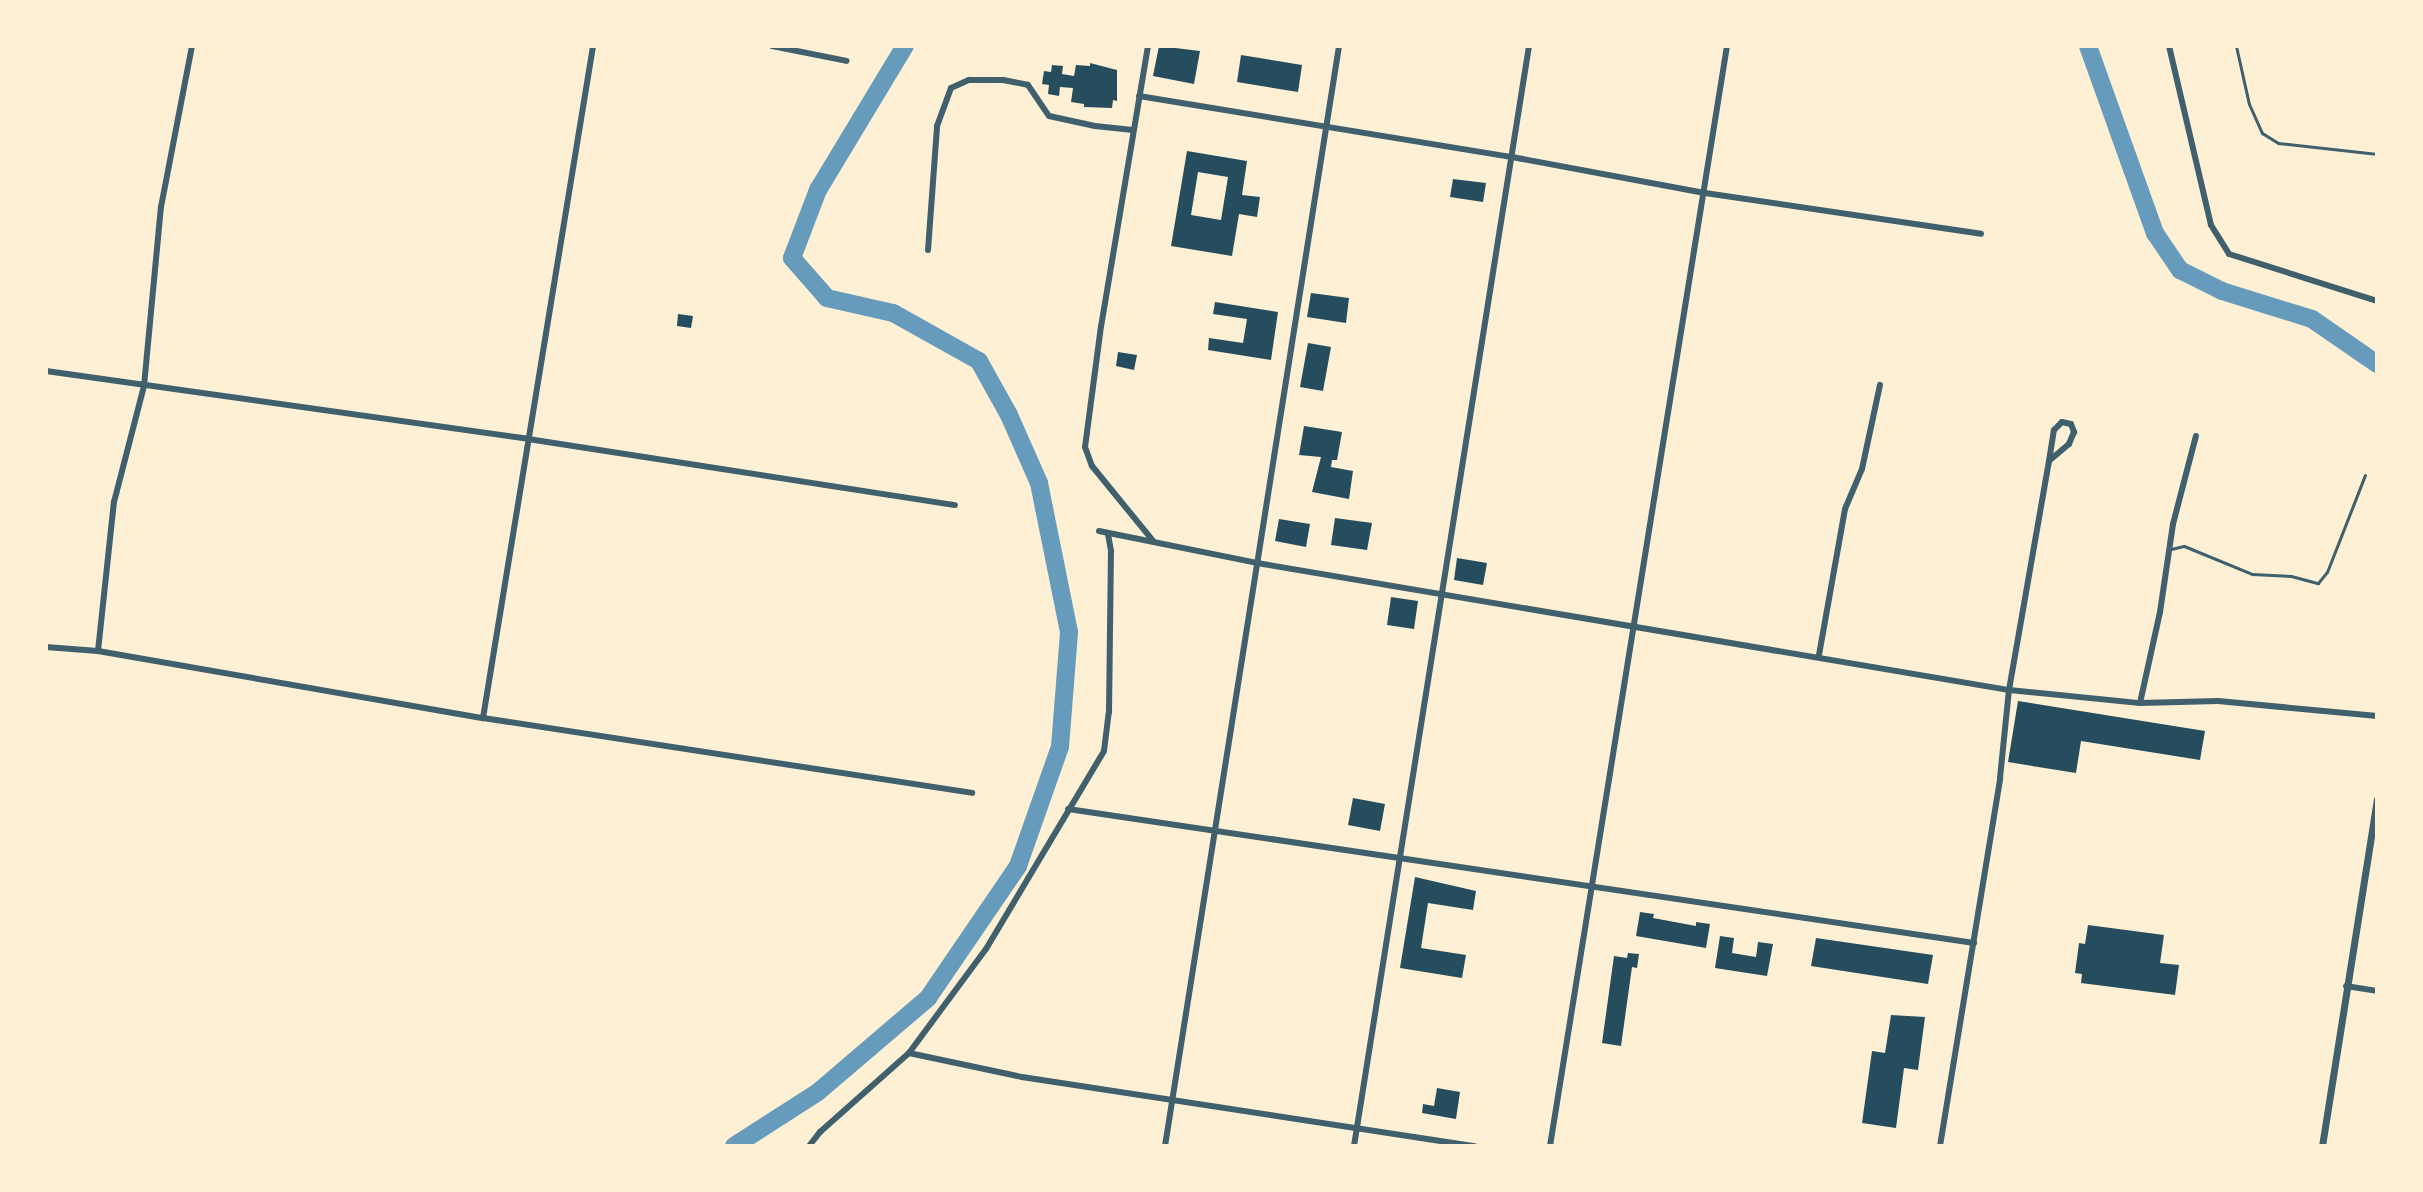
<!DOCTYPE html>
<style>
body{margin:0}
#map{position:relative;width:2423px;height:1192px;overflow:hidden;background:#fdf0d5;font-family:"Source Sans 3",sans-serif}
div>[style]{position:absolute}
.river>*{height:18px;margin:-9px;padding:0 9px;transform-origin:9px;border-radius:9px;background:#669bbc}
.building>*{inset:0;background:#264d5e}
.service>*{height:3px;margin:-1.5px;padding:0 1.5px;transform-origin:1.5px;border-radius:1.5px;background:#3f606c}
.minor>*{height:6px;margin:-3px;padding:0 3px;transform-origin:3px;border-radius:3px;background:#3f606c}
.tertiary>*{height:7px;margin:-3.5px;padding:0 3.5px;transform-origin:3.5px;border-radius:3.5px;background:#3f606c}
span{translate:-50% -50%;white-space:nowrap;text-align:center;line-height:1.15;-webkit-text-stroke:6px #fdf0d5;paint-order:stroke}
.frame{position:absolute;inset:0;border:48px solid #fdf0d5;pointer-events:none}
</style>
<div id="map">
<div class="river">
<i style="left:2088px;top:46px;width:199px;rotate:70.3deg"></i>
<i style="left:2155px;top:233px;width:45px;rotate:56deg"></i>
<i style="left:2180px;top:270px;width:47px;rotate:26.6deg"></i>
<i style="left:2222px;top:291px;width:94px;rotate:17.3deg"></i>
<i style="left:2312px;top:319px;width:79px;rotate:34.7deg"></i>
<i style="left:734px;top:1146px;width:100px;rotate:-32.7deg"></i>
<i style="left:818px;top:1092px;width:145px;rotate:-40.5deg"></i>
<i style="left:928px;top:998px;width:160px;rotate:-55.7deg"></i>
<i style="left:1018px;top:866px;width:126px;rotate:-70.6deg"></i>
<i style="left:1060px;top:747px;width:115px;rotate:-85.5deg"></i>
<i style="left:1069px;top:632px;width:152px;rotate:-101.4deg"></i>
<i style="left:1039px;top:483px;width:74px;rotate:-113.8deg"></i>
<i style="left:1009px;top:415px;width:62px;rotate:-119.1deg"></i>
<i style="left:979px;top:361px;width:98px;rotate:-150.8deg"></i>
<i style="left:893px;top:313px;width:68px;rotate:-167.2deg"></i>
<i style="left:827px;top:298px;width:53px;rotate:-131.2deg"></i>
<i style="left:792px;top:258px;width:73px;rotate:-69.1deg"></i>
<i style="left:818px;top:190px;width:168px;rotate:-58.9deg"></i>
</div>
<div class="building">
<i style="clip-path:polygon(1159px 46px,1200px 51px,1194px 84px,1153px 76px)"></i>
<i style="clip-path:polygon(1241px 55px,1302px 65px,1298px 92px,1237px 82px)"></i>
<i style="clip-path:polygon(1090px 63px,1117px 70px,1117px 101px,1113px 100px,1112px 108px,1084px 107px,1084px 104px,1071px 102px,1073px 88px,1060px 87px,1059px 96px,1048px 94px,1049px 85px,1042px 84px,1044px 71px,1051px 72px,1052px 65px,1063px 66px,1062px 74px,1074px 76px,1076px 65px,1090px 66px)"></i>
<i style="clip-path:polygon(evenodd,1187px 151px,1247px 161px,1242px 195px,1260px 197px,1257px 217px,1239px 214px,1232px 256px,1171px 246px,1187px 151px,1198px 172px,1228px 177px,1221px 220px,1191px 215px,1198px 172px)"></i>
<i style="clip-path:polygon(1453px 179px,1486px 183px,1483px 202px,1450px 197px)"></i>
<i style="clip-path:polygon(1311px 293px,1349px 298px,1346px 323px,1307px 317px)"></i>
<i style="clip-path:polygon(1215px 302px,1278px 312px,1271px 360px,1208px 350px,1209px 338px,1243px 343px,1247px 319px,1213px 314px)"></i>
<i style="clip-path:polygon(678px 314px,693px 316px,691px 328px,677px 326px)"></i>
<i style="clip-path:polygon(1308px 343px,1331px 347px,1323px 391px,1300px 387px)"></i>
<i style="clip-path:polygon(1118px 352px,1137px 355px,1134px 370px,1116px 366px)"></i>
<i style="clip-path:polygon(1304px 426px,1342px 432px,1337px 460px,1332px 460px,1331px 467px,1353px 471px,1349px 499px,1312px 492px,1321px 457px,1299px 455px)"></i>
<i style="clip-path:polygon(1335px 518px,1372px 523px,1367px 550px,1331px 545px)"></i>
<i style="clip-path:polygon(1279px 519px,1310px 524px,1306px 547px,1275px 541px)"></i>
<i style="clip-path:polygon(1457px 558px,1487px 563px,1483px 585px,1454px 580px)"></i>
<i style="clip-path:polygon(1391px 597px,1418px 601px,1414px 629px,1387px 625px)"></i>
<i style="clip-path:polygon(2018px 701px,2205px 731px,2200px 760px,2081px 741px,2076px 773px,2008px 762px)"></i>
<i style="clip-path:polygon(1353px 798px,1385px 804px,1380px 831px,1348px 825px)"></i>
<i style="clip-path:polygon(1415px 877px,1476px 891px,1473px 910px,1428px 903px,1421px 948px,1466px 955px,1462px 978px,1400px 968px)"></i>
<i style="clip-path:polygon(1640px 912px,1654px 914px,1653px 918px,1696px 926px,1696px 922px,1710px 924px,1706px 948px,1636px 936px)"></i>
<i style="clip-path:polygon(2088px 925px,2164px 935px,2160px 963px,2179px 965px,2175px 995px,2081px 983px,2082px 974px,2075px 973px,2079px 943px,2085px 944px)"></i>
<i style="clip-path:polygon(1720px 936px,1734px 938px,1732px 953px,1756px 957px,1758px 942px,1773px 944px,1767px 976px,1715px 968px)"></i>
<i style="clip-path:polygon(1816px 938px,1933px 955px,1928px 984px,1811px 966px)"></i>
<i style="clip-path:polygon(1628px 953px,1639px 954px,1637px 968px,1632px 967px,1621px 1046px,1602px 1043px,1614px 956px,1627px 958px)"></i>
<i style="clip-path:polygon(1891px 1015px,1925px 1017px,1918px 1070px,1904px 1068px,1896px 1128px,1862px 1123px,1872px 1051px,1885px 1053px)"></i>
<i style="clip-path:polygon(1437px 1088px,1460px 1092px,1456px 1119px,1422px 1113px,1423px 1104px,1434px 1106px)"></i>
</div>
<div class="service">
<i style="left:2236px;top:46px;width:59px;rotate:77.4deg"></i>
<i style="left:2249px;top:104px;width:32px;rotate:66deg"></i>
<i style="left:2262px;top:133px;width:19px;rotate:32deg"></i>
<i style="left:2278px;top:143px;width:100px;rotate:6.3deg"></i>
<i style="left:2171px;top:549px;width:13px;rotate:-13deg"></i>
<i style="left:2184px;top:546px;width:74px;rotate:22.4deg"></i>
<i style="left:2252px;top:574px;width:39px;rotate:3deg"></i>
<i style="left:2291px;top:576px;width:28px;rotate:15deg"></i>
<i style="left:2318px;top:583px;width:14px;rotate:-51deg"></i>
<i style="left:2327px;top:572px;width:104px;rotate:-68.6deg"></i>
</div>
<div class="minor">
<i style="left:772px;top:46px;width:76px;rotate:11.3deg"></i>
<i style="left:1148px;top:46px;width:284px;rotate:99.5deg"></i>
<i style="left:1101px;top:326px;width:122px;rotate:97.5deg"></i>
<i style="left:1085px;top:447px;width:20px;rotate:70deg"></i>
<i style="left:1092px;top:466px;width:98px;rotate:50.8deg"></i>
<i style="left:2169px;top:46px;width:184px;rotate:76.8deg"></i>
<i style="left:2211px;top:225px;width:34px;rotate:58deg"></i>
<i style="left:2229px;top:254px;width:155px;rotate:17.6deg"></i>
<i style="left:1139px;top:96px;width:378px;rotate:9.3deg"></i>
<i style="left:1512px;top:157px;width:196px;rotate:10.6deg"></i>
<i style="left:1705px;top:193px;width:279px;rotate:8.4deg"></i>
<i style="left:928px;top:250px;width:124px;rotate:-85.8deg"></i>
<i style="left:937px;top:126px;width:40px;rotate:-69.8deg"></i>
<i style="left:951px;top:88px;width:20px;rotate:-24deg"></i>
<i style="left:969px;top:80px;width:34px"></i>
<i style="left:1003px;top:80px;width:25px;rotate:11deg"></i>
<i style="left:1028px;top:85px;width:37px;rotate:56deg"></i>
<i style="left:1049px;top:116px;width:47px;rotate:12.3deg"></i>
<i style="left:1095px;top:126px;width:38px;rotate:6deg"></i>
<i style="left:46px;top:371px;width:487px;rotate:8deg"></i>
<i style="left:528px;top:439px;width:432px;rotate:8.8deg"></i>
<i style="left:1099px;top:531px;width:161px;rotate:11.4deg"></i>
<i style="left:1257px;top:563px;width:763px;rotate:9.59deg"></i>
<i style="left:2009px;top:690px;width:132px;rotate:5.7deg"></i>
<i style="left:2140px;top:703px;width:78px;rotate:-1.5deg"></i>
<i style="left:2218px;top:701px;width:160px;rotate:5.4deg"></i>
<i style="left:46px;top:647px;width:52px;rotate:4.4deg"></i>
<i style="left:98px;top:651px;width:391px;rotate:9.9deg"></i>
<i style="left:483px;top:718px;width:495px;rotate:8.7deg"></i>
<i style="left:98px;top:651px;width:150px;rotate:-83.9deg"></i>
<i style="left:114px;top:502px;width:120px;rotate:-75.5deg"></i>
<i style="left:144px;top:386px;width:180px;rotate:-84.6deg"></i>
<i style="left:161px;top:207px;width:164px;rotate:-79.1deg"></i>
<i style="left:1819px;top:655px;width:148px;rotate:-79.9deg"></i>
<i style="left:1845px;top:509px;width:43px;rotate:-67deg"></i>
<i style="left:1862px;top:469px;width:86px;rotate:-77.9deg"></i>
<i style="left:2140px;top:703px;width:93px;rotate:-77.6deg"></i>
<i style="left:2160px;top:612px;width:89px;rotate:-81.6deg"></i>
<i style="left:2173px;top:524px;width:91px;rotate:-75.4deg"></i>
<i style="left:483px;top:718px;width:681px;rotate:-80.7deg"></i>
<i style="left:1068px;top:809px;width:916px;rotate:8.41deg"></i>
<i style="left:2346px;top:986px;width:31px;rotate:9deg"></i>
<i style="left:909px;top:1053px;width:116px;rotate:12deg"></i>
<i style="left:1022px;top:1077px;width:458px;rotate:8.7deg"></i>
<i style="left:809px;top:1146px;width:18px;rotate:-52deg"></i>
<i style="left:820px;top:1132px;width:119px;rotate:-41.6deg"></i>
<i style="left:909px;top:1053px;width:129px;rotate:-53.5deg"></i>
<i style="left:986px;top:949px;width:230px;rotate:-59.2deg"></i>
<i style="left:1104px;top:751px;width:39px;rotate:-83deg"></i>
<i style="left:1109px;top:712px;width:161px;rotate:-89.3deg"></i>
<i style="left:1111px;top:551px;width:17px;rotate:-100deg"></i>
<i style="left:1165px;top:1146px;width:1114px;rotate:-81.01deg"></i>
<i style="left:1354px;top:1146px;width:1114px;rotate:-80.96deg"></i>
<i style="left:1550px;top:1146px;width:1114px;rotate:-80.86deg"></i>
<i style="left:1940px;top:1146px;width:373px;rotate:-80.7deg"></i>
<i style="left:2000px;top:778px;width:88px;rotate:-84.2deg"></i>
<i style="left:2009px;top:690px;width:232px;rotate:-80.1deg"></i>
<i style="left:2049px;top:461px;width:31px;rotate:-81deg"></i>
<i style="left:2054px;top:430px;width:11px;rotate:-45deg"></i>
<i style="left:2062px;top:422px;width:9px;rotate:13deg"></i>
<i style="left:2071px;top:424px;width:9px;rotate:69deg"></i>
<i style="left:2074px;top:432px;width:13px;rotate:113deg"></i>
<i style="left:2069px;top:444px;width:26px;rotate:140deg"></i>
</div>
<div class="tertiary">
<i style="left:2322px;top:1146px;width:351px;rotate:-81deg"></i>
</div>
<div class="frame"></div>
</div>
